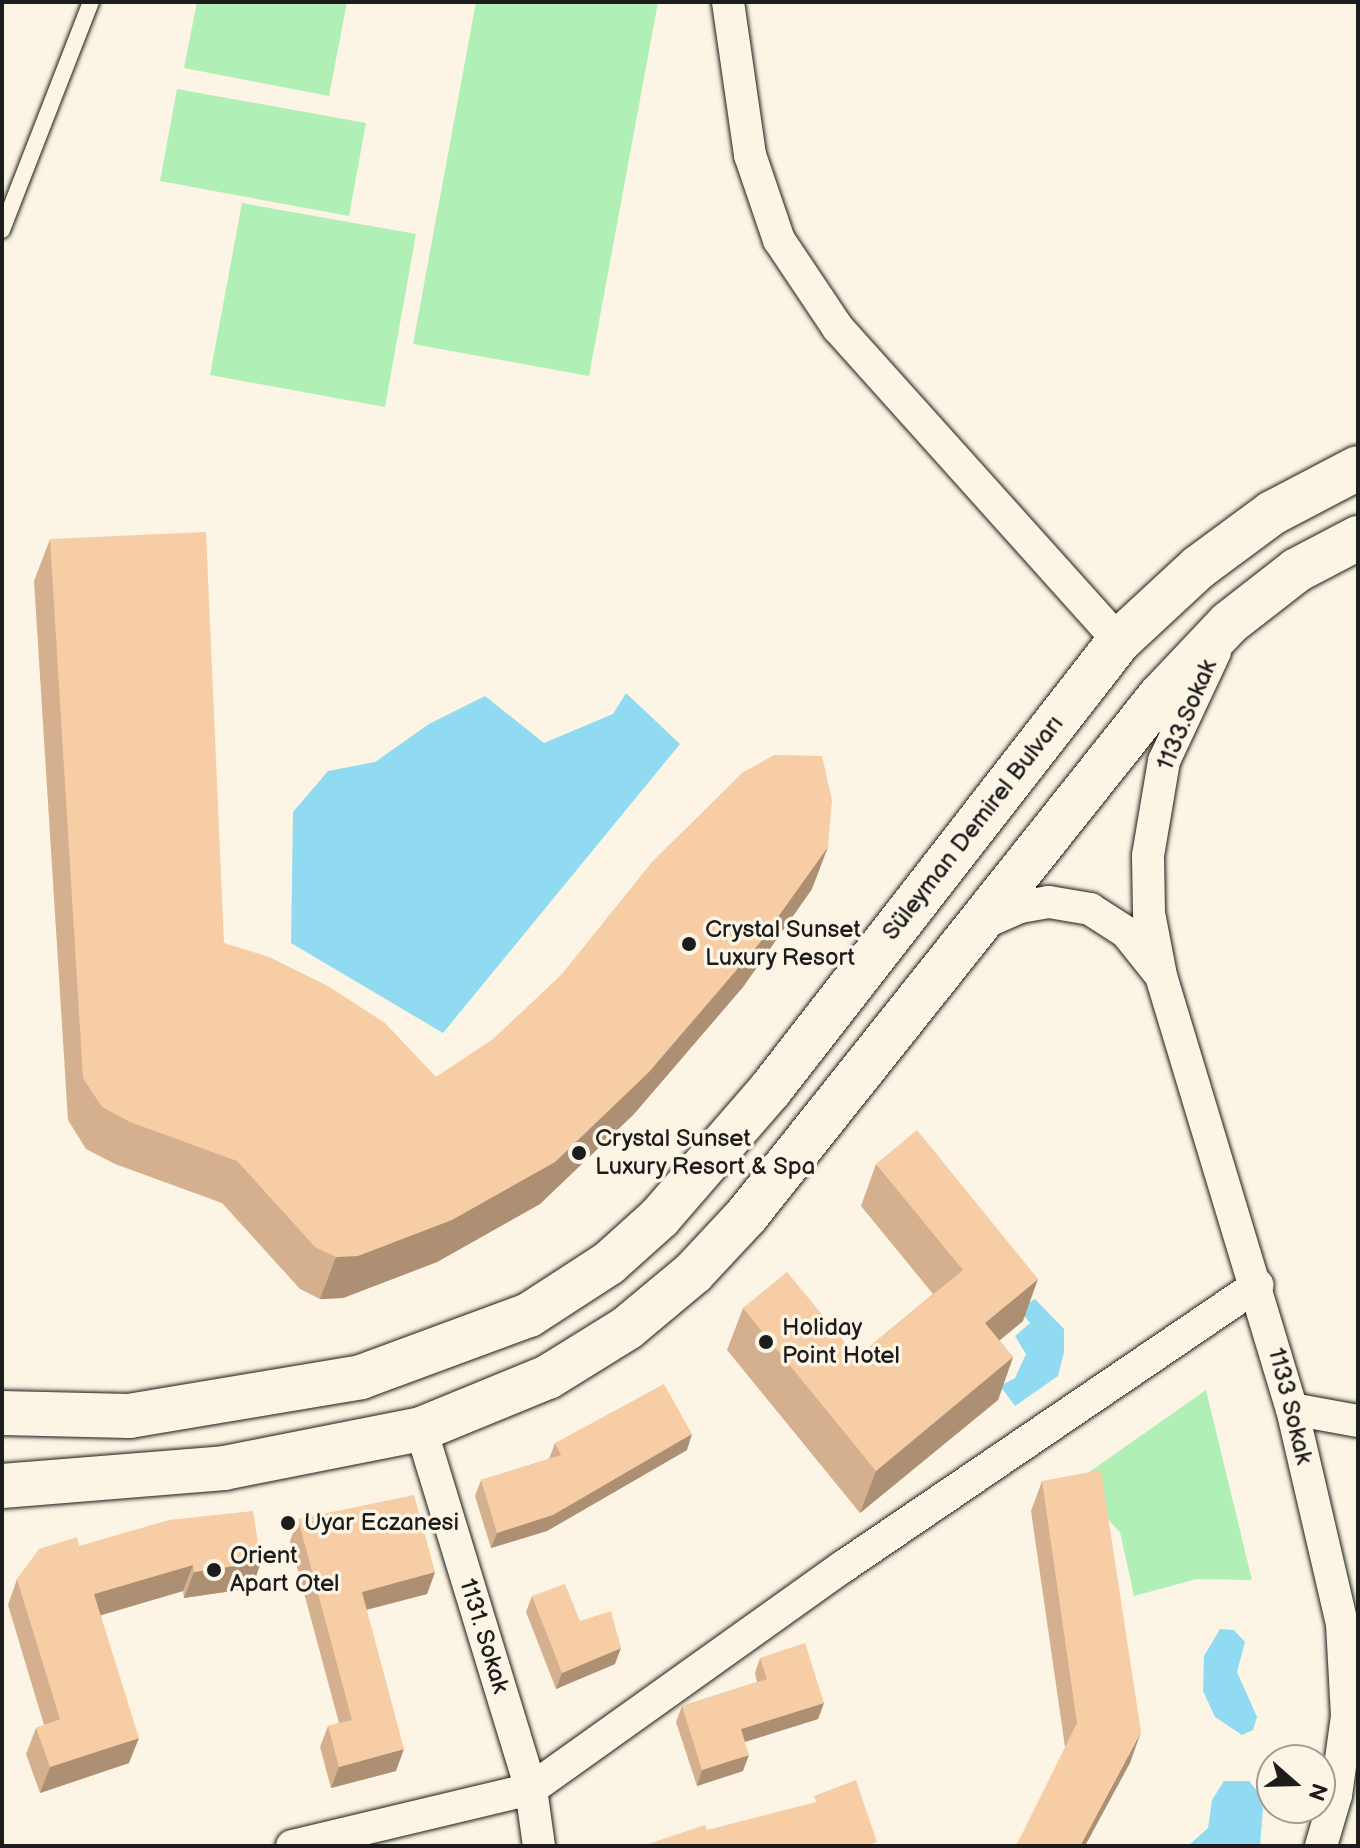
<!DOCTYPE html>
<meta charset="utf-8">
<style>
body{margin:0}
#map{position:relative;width:1360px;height:1848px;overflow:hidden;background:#fcf5e5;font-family:"Balsamiq Sans",sans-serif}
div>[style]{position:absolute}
.green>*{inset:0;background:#b0f0b7}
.water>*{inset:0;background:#90dbf1}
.roads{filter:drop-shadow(0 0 2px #1c1c1c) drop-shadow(0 0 2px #1c1c1c)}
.service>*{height:16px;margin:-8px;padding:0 8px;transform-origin:8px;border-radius:8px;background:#fcf5e5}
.minor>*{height:32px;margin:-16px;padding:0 16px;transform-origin:16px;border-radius:16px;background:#fcf5e5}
.secondary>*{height:44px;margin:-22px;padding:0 22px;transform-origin:22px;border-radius:22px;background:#fcf5e5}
.wall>*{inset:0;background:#d4b08f}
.shaded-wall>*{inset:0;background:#ad9074}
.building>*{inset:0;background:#f7cda6}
.dots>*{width:22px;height:22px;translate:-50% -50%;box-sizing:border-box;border:4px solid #fcf5e5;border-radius:50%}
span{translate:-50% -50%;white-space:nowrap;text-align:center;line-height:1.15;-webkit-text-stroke:7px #fcf5e5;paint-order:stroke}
.street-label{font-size:24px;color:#1c1c1c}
.poi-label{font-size:24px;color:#1c1c1c}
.left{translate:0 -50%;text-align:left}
.frame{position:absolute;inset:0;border:4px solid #1c1c1c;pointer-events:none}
.north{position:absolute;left:1256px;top:1744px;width:80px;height:80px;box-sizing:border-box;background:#fcf5e5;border:2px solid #a29e95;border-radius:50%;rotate:110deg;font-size:22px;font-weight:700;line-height:32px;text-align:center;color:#1c1c1c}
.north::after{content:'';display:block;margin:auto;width:28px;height:36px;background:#1c1c1c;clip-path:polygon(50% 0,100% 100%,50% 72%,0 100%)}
</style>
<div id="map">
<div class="green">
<i style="clip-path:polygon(197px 2px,347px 2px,329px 96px,184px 68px)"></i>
<i style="clip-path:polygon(476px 2px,658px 2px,589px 376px,413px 344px)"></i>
<i style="clip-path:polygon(177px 89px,366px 123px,349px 216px,160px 181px)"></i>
<i style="clip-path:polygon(242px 203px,416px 234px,385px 407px,210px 375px)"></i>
<i style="clip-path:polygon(1206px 1390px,1252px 1580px,1197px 1579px,1134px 1596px,1120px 1532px,1090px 1501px,1085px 1475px)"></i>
</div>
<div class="water">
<i style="clip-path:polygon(626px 693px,680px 744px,443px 1033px,291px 943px,293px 812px,328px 771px,375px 762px,429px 724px,485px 696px,544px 743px,613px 714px)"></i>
<i style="clip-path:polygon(1035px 1299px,1064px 1329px,1064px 1352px,1058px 1376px,1015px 1406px,1000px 1386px,1015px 1378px,1026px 1354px,1015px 1336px,1030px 1323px,1019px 1309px)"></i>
<i style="clip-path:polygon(1220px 1629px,1234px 1630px,1245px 1642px,1237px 1672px,1257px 1717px,1253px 1730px,1242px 1735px,1215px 1717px,1203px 1691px,1204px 1656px)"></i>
<i style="clip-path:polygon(1224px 1781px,1249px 1781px,1258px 1792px,1263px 1809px,1260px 1846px,1188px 1846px,1208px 1828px,1212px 1800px)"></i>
</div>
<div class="roads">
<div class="service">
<i style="left:2px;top:230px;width:245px;rotate:-68.7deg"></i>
</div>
<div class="minor">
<i style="left:728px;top:2px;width:155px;rotate:81.8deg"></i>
<i style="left:750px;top:155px;width:90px;rotate:71.2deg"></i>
<i style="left:779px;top:240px;width:106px;rotate:56.2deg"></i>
<i style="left:838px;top:328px;width:421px;rotate:48.1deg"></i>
<i style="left:1215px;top:652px;width:120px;rotate:115.1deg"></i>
<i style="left:1164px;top:761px;width:96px;rotate:99.6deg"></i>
<i style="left:1148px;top:856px;width:57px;rotate:89deg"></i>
<i style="left:1149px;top:913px;width:64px;rotate:79.2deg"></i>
<i style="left:1161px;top:976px;width:452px;rotate:73.2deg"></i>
<i style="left:1292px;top:1409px;width:221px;rotate:76.9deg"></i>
<i style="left:1342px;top:1624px;width:92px;rotate:86.9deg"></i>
<i style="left:1347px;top:1716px;width:80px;rotate:97.9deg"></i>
<i style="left:1336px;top:1795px;width:53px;rotate:106.4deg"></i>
<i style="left:981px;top:924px;width:43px;rotate:-23.6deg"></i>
<i style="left:1020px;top:907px;width:29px;rotate:-10deg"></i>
<i style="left:1049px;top:902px;width:42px;rotate:9.7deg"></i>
<i style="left:1090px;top:909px;width:43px;rotate:32.6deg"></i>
<i style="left:1126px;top:932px;width:50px;rotate:51.5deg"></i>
<i style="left:1292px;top:1409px;width:67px;rotate:10.3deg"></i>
<i style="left:421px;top:1429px;width:376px;rotate:73deg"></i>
<i style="left:531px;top:1789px;width:58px;rotate:82deg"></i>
<i style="left:292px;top:1846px;width:246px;rotate:-13.4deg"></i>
<i style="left:531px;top:1789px;width:384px;rotate:-35.5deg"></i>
<i style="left:844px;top:1566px;width:500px;rotate:-34.2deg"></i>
</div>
<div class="secondary">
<i style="left:2px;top:1413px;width:127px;rotate:1.4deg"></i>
<i style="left:129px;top:1416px;width:235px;rotate:-9.5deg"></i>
<i style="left:361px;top:1377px;width:179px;rotate:-20.3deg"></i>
<i style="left:529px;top:1315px;width:95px;rotate:-33deg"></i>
<i style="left:609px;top:1263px;width:69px;rotate:-42deg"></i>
<i style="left:660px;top:1217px;width:168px;rotate:-49.1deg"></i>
<i style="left:770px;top:1090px;width:569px;rotate:-52.14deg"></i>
<i style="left:1119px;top:641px;width:109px;rotate:-42.8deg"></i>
<i style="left:1199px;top:567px;width:91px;rotate:-36.5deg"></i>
<i style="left:1272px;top:513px;width:97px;rotate:-27.6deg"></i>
<i style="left:2px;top:1486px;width:223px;rotate:-4.6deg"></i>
<i style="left:224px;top:1468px;width:201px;rotate:-11.2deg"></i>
<i style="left:421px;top:1429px;width:137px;rotate:-22.3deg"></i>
<i style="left:548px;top:1377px;width:93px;rotate:-31.8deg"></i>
<i style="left:627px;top:1328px;width:86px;rotate:-39.8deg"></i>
<i style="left:693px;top:1273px;width:79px;rotate:-47deg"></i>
<i style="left:747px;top:1215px;width:663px;rotate:-51.49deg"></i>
<i style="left:1160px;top:696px;width:100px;rotate:-46.6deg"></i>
<i style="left:1229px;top:623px;width:86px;rotate:-37.9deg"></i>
<i style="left:1297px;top:570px;width:69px;rotate:-27.7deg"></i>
</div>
</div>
<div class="wall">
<i style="clip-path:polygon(50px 539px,224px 943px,436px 1077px,812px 889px,743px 987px,634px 1114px,540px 1204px,437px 1262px,343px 1298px,320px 1299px,300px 1289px,222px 1203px,115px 1164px,86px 1149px,68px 1120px,34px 581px)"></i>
<i style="clip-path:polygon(876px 1164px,1023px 1321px,999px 1340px,1013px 1357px,998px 1400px,860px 1513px,727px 1350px,743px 1308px,857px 1357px,933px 1294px,861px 1206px)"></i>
<i style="clip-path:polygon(555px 1443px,687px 1450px,547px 1531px,491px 1548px,475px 1496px,481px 1480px,549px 1459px)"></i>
<i style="clip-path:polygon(1042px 1481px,1130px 1763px,1065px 1747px,1031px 1511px)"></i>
<i style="clip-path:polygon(298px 1519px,435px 1572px,427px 1594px,366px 1610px,396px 1771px,331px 1788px,320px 1747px,328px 1726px,339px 1723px,290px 1541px)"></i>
<i style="clip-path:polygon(79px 1546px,261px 1562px,252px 1588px,184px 1598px,183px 1591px,101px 1615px,129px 1763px,40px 1793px,26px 1754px,36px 1728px,44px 1725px,8px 1605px,17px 1579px)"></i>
<i style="clip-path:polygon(532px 1596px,580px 1621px,615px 1664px,556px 1689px,526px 1612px)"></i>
<i style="clip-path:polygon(760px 1658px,824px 1703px,818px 1719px,745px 1742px,743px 1771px,697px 1786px,676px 1722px,682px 1706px,757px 1682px,755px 1673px)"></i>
</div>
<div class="shaded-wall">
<i style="clip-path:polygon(828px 847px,812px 889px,743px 987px,634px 1114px,540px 1204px,437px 1262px,343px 1298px,320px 1299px,336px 1257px)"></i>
<i style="clip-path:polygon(1038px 1279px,1023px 1321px,970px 1365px,985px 1323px)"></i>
<i style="clip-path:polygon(1013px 1357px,998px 1400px,860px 1513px,876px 1471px)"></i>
<i style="clip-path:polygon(692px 1434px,687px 1450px,547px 1531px,491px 1548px,497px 1533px)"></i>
<i style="clip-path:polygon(261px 1562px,252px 1588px,184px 1598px,194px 1572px)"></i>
<i style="clip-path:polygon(193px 1565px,183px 1591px,85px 1620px,94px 1594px)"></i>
<i style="clip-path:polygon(435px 1572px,427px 1594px,354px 1613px,362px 1592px)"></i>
<i style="clip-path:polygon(621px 1648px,615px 1664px,556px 1689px,562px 1673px)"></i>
<i style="clip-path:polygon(824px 1703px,818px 1719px,735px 1745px,741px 1729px)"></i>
<i style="clip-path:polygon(1141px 1732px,1130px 1763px,1085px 1846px,1080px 1846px)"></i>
<i style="clip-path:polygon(139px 1738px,129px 1763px,40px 1793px,50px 1767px)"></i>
<i style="clip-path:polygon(404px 1749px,396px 1771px,331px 1788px,339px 1767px)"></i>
<i style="clip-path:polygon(749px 1755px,743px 1771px,697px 1786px,702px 1770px)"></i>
</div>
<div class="building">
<i style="clip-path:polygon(206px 532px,224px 943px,269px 957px,328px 986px,385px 1023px,436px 1077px,493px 1039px,561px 975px,652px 862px,742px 773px,774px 755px,822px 756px,832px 800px,828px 847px,758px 945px,649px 1072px,555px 1162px,452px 1220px,358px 1256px,336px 1257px,315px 1247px,237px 1161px,130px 1122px,102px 1107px,83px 1078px,50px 539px)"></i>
<i style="clip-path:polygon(917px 1130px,1038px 1279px,985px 1323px,1013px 1357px,876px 1471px,743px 1308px,787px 1272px,857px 1357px,963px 1270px,876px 1164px)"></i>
<i style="clip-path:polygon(664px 1384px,692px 1434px,553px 1515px,497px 1533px,481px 1480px,561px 1455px,555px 1443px)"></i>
<i style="clip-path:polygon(1101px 1470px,1141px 1732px,1080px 1846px,1016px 1846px,1077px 1723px,1042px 1481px)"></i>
<i style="clip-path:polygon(414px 1495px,435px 1572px,362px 1592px,404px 1749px,339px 1767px,328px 1726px,352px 1720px,298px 1519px)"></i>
<i style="clip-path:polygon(253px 1511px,261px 1562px,194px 1572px,193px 1565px,94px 1594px,139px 1738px,50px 1767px,36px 1728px,60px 1719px,17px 1579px,39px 1549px,77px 1537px,79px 1546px,169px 1520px)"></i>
<i style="clip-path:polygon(565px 1584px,580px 1621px,611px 1611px,621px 1648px,562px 1673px,532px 1596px)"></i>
<i style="clip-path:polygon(805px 1643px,824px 1703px,741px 1729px,749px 1755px,702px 1770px,682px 1706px,767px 1679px,760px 1658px)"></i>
<i style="clip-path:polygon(856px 1780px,877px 1842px,867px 1846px,642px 1846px,705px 1825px,707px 1830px,816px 1802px,814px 1796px)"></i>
</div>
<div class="dots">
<i style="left:689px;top:944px;background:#1c1c1c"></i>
<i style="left:579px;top:1153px;background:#1c1c1c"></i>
<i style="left:766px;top:1342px;background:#1c1c1c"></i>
<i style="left:288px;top:1523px;background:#1c1c1c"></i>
<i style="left:214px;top:1570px;background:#1c1c1c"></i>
</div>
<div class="street-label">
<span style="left:1187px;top:715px;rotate:-67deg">1133.Sokak</span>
<span style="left:973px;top:828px;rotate:-52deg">Süleyman Demirel Bulvarı</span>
<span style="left:1290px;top:1406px;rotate:76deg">1133 Sokak</span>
<span style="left:484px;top:1636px;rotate:73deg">1131. Sokak</span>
</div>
<div class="poi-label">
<span class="left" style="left:705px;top:944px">Crystal Sunset<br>Luxury Resort</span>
<span class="left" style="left:595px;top:1153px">Crystal Sunset<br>Luxury Resort &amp; Spa</span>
<span class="left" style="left:782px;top:1342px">Holiday<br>Point Hotel</span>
<span class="left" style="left:304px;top:1523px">Uyar Eczanesi</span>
<span class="left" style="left:230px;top:1570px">Orient<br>Apart Otel</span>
</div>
<div class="frame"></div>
<div class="north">N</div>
</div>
